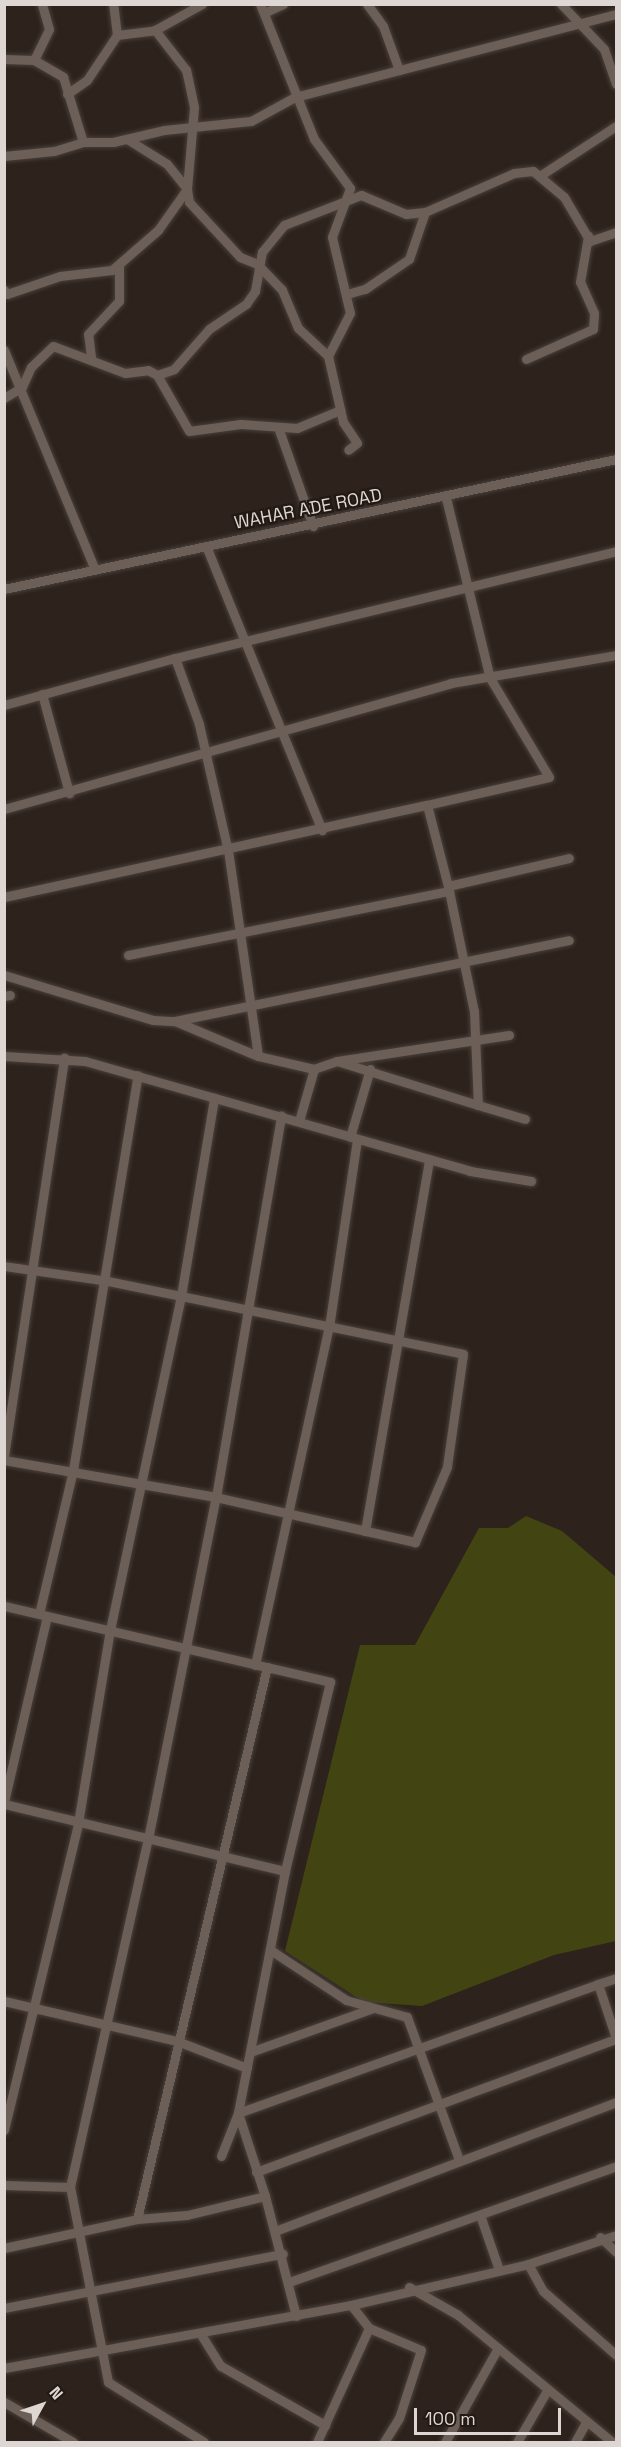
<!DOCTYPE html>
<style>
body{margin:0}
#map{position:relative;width:621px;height:2447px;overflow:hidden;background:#2d221c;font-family:"Space Grotesk",sans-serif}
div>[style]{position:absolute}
.green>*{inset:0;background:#424512}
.roads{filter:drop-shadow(0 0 2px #49403b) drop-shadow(0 0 2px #49403b)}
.minor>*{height:9px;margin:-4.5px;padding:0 4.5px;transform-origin:4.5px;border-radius:4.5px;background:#6c5f57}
span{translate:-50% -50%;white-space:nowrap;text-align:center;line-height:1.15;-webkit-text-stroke:4.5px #231913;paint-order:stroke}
.street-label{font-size:18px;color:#ded6d2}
.frame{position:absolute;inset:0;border:6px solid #ded6d2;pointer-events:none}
.north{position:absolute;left:12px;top:2375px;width:60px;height:60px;-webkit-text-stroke:4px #231913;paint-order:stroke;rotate:50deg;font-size:16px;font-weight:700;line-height:24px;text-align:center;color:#ded6d2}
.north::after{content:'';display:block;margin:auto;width:21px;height:27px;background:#ded6d2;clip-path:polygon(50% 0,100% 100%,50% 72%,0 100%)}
.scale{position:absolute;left:414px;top:2408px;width:147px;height:27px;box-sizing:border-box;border:3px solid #ded6d2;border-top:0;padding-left:8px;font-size:18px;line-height:21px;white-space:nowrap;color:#ded6d2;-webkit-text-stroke:4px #231913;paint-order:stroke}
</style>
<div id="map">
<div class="green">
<i style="clip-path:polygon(526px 1516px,562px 1531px,616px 1577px,616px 1941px,554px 1955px,422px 2006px,364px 2002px,285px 1951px,360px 1645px,415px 1645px,479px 1528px,508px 1528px)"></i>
</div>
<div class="roads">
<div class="minor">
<i style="left:260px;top:4px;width:145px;rotate:68.2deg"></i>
<i style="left:314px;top:139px;width:61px;rotate:53.7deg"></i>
<i style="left:350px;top:188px;width:52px;rotate:110.2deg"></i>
<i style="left:332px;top:237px;width:78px;rotate:76.7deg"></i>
<i style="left:350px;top:313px;width:48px;rotate:117.1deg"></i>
<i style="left:367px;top:4px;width:27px;rotate:54deg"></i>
<i style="left:383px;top:26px;width:47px;rotate:70deg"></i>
<i style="left:561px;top:4px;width:62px;rotate:46.3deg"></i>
<i style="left:604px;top:49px;width:37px;rotate:71deg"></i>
<i style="left:266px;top:12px;width:19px;rotate:-25deg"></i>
<i style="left:117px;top:35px;width:38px;rotate:-7deg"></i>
<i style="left:155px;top:30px;width:54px;rotate:-29deg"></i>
<i style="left:4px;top:59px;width:30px;rotate:2deg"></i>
<i style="left:34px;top:60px;width:34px;rotate:-64deg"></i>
<i style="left:49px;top:29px;width:26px;rotate:-106deg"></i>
<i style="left:34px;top:60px;width:34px;rotate:30deg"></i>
<i style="left:63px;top:77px;width:68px;rotate:72.9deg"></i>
<i style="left:83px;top:142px;width:30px"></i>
<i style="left:113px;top:142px;width:52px;rotate:-13.2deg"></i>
<i style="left:164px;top:130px;width:87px;rotate:-5.9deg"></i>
<i style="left:251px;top:121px;width:50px;rotate:-28.6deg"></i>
<i style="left:295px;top:97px;width:332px;rotate:-14.5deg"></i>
<i style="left:67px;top:94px;width:24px;rotate:-35deg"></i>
<i style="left:87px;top:80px;width:54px;rotate:-56.3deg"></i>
<i style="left:117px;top:35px;width:31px;rotate:-97deg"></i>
<i style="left:127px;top:139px;width:47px;rotate:32deg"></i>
<i style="left:167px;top:164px;width:32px;rotate:51deg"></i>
<i style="left:187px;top:189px;width:13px;rotate:81deg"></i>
<i style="left:189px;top:202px;width:75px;rotate:47.2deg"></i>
<i style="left:240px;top:257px;width:18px;rotate:22deg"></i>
<i style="left:257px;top:264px;width:36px;rotate:46deg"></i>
<i style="left:282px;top:290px;width:41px;rotate:67.2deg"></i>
<i style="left:298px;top:328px;width:41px;rotate:43deg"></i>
<i style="left:328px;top:356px;width:68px;rotate:77.2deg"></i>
<i style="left:343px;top:422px;width:25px;rotate:56deg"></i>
<i style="left:357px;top:443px;width:11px;rotate:142deg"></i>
<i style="left:4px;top:156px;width:50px;rotate:-5.7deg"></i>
<i style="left:54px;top:151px;width:30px;rotate:-17deg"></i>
<i style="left:541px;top:175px;width:90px;rotate:-33.2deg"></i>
<i style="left:4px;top:290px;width:5px;rotate:53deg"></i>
<i style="left:7px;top:294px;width:56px;rotate:-18.8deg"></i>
<i style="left:60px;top:276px;width:52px;rotate:-6.6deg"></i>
<i style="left:112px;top:270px;width:61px;rotate:-41deg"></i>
<i style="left:158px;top:230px;width:50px;rotate:-54.7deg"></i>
<i style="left:187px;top:189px;width:82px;rotate:-85.1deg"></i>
<i style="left:194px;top:107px;width:38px;rotate:-102deg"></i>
<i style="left:186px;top:70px;width:51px;rotate:-127.8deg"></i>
<i style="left:347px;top:294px;width:19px;rotate:-16deg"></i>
<i style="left:365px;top:289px;width:53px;rotate:-34.3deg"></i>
<i style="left:409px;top:259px;width:50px;rotate:-71.2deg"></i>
<i style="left:4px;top:350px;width:235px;rotate:67.5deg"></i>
<i style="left:91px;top:357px;width:23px;rotate:-97deg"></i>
<i style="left:88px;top:334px;width:45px;rotate:-46.8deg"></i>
<i style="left:119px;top:301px;width:35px;rotate:-90deg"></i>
<i style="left:526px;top:359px;width:73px;rotate:-24.1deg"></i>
<i style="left:593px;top:329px;width:16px;rotate:-86deg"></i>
<i style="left:594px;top:313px;width:34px;rotate:-114deg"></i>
<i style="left:580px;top:282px;width:47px;rotate:-80.1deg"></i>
<i style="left:157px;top:375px;width:64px;rotate:60.3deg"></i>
<i style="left:189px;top:431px;width:52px;rotate:-7.7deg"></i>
<i style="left:241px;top:424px;width:56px;rotate:4.1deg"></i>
<i style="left:297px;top:428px;width:47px;rotate:-22.7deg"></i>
<i style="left:4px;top:398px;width:21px;rotate:-31deg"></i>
<i style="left:22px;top:387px;width:22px;rotate:-66deg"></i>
<i style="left:31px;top:367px;width:30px;rotate:-44deg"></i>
<i style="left:53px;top:346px;width:77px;rotate:20.6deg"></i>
<i style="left:125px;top:373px;width:23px;rotate:-7deg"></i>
<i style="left:148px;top:370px;width:10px;rotate:29deg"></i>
<i style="left:157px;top:375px;width:18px;rotate:-19deg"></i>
<i style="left:174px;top:369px;width:53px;rotate:-48.8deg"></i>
<i style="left:209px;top:329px;width:45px;rotate:-34deg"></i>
<i style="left:246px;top:304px;width:16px;rotate:-55deg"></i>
<i style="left:255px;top:291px;width:40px;rotate:-80deg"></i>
<i style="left:262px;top:252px;width:35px;rotate:-51deg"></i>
<i style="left:284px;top:225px;width:83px;rotate:-21.3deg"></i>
<i style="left:361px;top:195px;width:49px;rotate:22.9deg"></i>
<i style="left:406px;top:214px;width:19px;rotate:-6deg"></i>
<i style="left:425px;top:212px;width:97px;rotate:-23.7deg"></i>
<i style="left:514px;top:173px;width:19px;rotate:-6deg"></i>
<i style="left:533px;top:171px;width:40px;rotate:40deg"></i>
<i style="left:564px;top:197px;width:51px;rotate:59.4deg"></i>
<i style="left:590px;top:241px;width:28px;rotate:-19deg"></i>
<i style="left:279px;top:430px;width:102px;rotate:70.5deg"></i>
<i style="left:446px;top:498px;width:185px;rotate:76.3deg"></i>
<i style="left:490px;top:678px;width:115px;rotate:59.2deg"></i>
<i style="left:549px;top:777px;width:125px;rotate:167.1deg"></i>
<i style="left:427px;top:805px;width:84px;rotate:75.5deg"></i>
<i style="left:448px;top:886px;width:124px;rotate:-13deg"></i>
<i style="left:206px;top:546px;width:307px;rotate:67.8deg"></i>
<i style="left:4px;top:589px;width:626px;rotate:-11.99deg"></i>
<i style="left:42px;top:694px;width:103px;rotate:74.7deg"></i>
<i style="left:4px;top:705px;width:177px;rotate:-15.4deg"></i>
<i style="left:4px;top:809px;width:464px;rotate:-15.7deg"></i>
<i style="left:451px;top:683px;width:167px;rotate:-9.6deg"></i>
<i style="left:448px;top:886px;width:128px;rotate:78.3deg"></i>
<i style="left:474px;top:1011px;width:94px;rotate:87.6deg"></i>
<i style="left:478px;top:1105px;width:49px;rotate:16.6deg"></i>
<i style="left:4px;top:897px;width:433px;rotate:-12.3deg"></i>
<i style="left:128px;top:955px;width:327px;rotate:-11.3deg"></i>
<i style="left:4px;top:975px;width:156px;rotate:16.8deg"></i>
<i style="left:153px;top:1020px;width:22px;rotate:3deg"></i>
<i style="left:175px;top:1021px;width:402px;rotate:-11.6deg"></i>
<i style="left:4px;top:996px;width:6px;rotate:-9deg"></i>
<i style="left:175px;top:1021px;width:90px;rotate:22.9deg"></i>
<i style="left:4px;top:1056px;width:81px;rotate:3.5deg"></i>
<i style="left:85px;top:1061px;width:400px;rotate:15.9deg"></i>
<i style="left:470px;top:1171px;width:62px;rotate:9.3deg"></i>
<i style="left:337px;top:1061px;width:24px;rotate:161deg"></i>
<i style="left:314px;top:1069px;width:57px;rotate:-166.9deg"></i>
<i style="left:258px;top:1056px;width:207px;rotate:-98.3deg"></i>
<i style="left:228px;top:851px;width:130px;rotate:-102.9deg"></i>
<i style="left:199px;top:724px;width:70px;rotate:-110deg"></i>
<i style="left:175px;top:658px;width:454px;rotate:-13.6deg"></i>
<i style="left:478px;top:1105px;width:148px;rotate:-162.7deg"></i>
<i style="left:337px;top:1061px;width:174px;rotate:-8.6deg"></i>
<i style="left:299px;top:1121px;width:54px;rotate:-73.9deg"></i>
<i style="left:350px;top:1137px;width:71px;rotate:-73.6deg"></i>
<i style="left:4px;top:1266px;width:105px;rotate:8.2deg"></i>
<i style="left:108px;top:1281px;width:362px;rotate:11.6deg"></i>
<i style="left:463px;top:1354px;width:114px;rotate:98.1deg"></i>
<i style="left:447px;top:1467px;width:82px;rotate:113.1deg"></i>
<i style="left:415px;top:1542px;width:204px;rotate:-167.3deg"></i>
<i style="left:216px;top:1497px;width:215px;rotate:-170.1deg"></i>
<i style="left:4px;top:1456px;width:403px;rotate:-81.4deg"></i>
<i style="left:365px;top:1531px;width:377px;rotate:-80.2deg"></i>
<i style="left:4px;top:1606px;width:335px;rotate:13.1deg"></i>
<i style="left:330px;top:1682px;width:194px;rotate:103.4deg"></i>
<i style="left:285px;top:1871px;width:247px;rotate:101deg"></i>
<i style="left:238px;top:2113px;width:87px;rotate:72deg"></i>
<i style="left:39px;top:1614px;width:148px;rotate:-76.7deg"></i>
<i style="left:73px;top:1470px;width:400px;rotate:-80.7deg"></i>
<i style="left:255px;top:1665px;width:346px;rotate:-77.7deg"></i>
<i style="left:329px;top:1327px;width:190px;rotate:-81.5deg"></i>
<i style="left:4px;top:1802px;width:191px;rotate:-77deg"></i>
<i style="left:4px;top:1804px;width:289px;rotate:13.4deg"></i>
<i style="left:272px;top:1951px;width:89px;rotate:33.5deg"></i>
<i style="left:346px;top:2000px;width:63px;rotate:15.6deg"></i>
<i style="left:407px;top:2017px;width:152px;rotate:70deg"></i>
<i style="left:598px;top:1984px;width:19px;rotate:-18deg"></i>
<i style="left:4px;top:2001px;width:178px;rotate:13deg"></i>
<i style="left:177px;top:2041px;width:75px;rotate:21.1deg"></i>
<i style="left:253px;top:2051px;width:127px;rotate:-19.7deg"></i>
<i style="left:4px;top:2130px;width:316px;rotate:-76.4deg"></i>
<i style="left:78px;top:1823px;width:196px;rotate:-80.6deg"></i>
<i style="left:110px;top:1630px;width:341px;rotate:-78deg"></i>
<i style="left:181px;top:1296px;width:201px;rotate:-80.5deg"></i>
<i style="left:221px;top:2156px;width:46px;rotate:-68.4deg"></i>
<i style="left:238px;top:2113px;width:382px;rotate:-19.7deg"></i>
<i style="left:598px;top:1984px;width:57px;rotate:71.6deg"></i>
<i style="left:256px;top:2172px;width:384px;rotate:-20.3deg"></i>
<i style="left:4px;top:2185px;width:66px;rotate:1.7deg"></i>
<i style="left:480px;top:2215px;width:58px;rotate:70.9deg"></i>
<i style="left:137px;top:2219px;width:50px;rotate:-4.6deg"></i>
<i style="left:187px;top:2215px;width:80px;rotate:-13.7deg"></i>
<i style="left:265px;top:2196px;width:124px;rotate:75.5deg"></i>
<i style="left:275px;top:2231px;width:365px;rotate:-20.7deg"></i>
<i style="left:600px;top:2237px;width:22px;rotate:43deg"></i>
<i style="left:4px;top:2248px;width:136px;rotate:-12.3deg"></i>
<i style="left:137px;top:2219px;width:567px;rotate:-76.75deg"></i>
<i style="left:528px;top:2264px;width:31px;rotate:61deg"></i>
<i style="left:543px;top:2291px;width:97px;rotate:41.2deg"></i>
<i style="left:289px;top:2282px;width:347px;rotate:-19.5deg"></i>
<i style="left:409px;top:2287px;width:56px;rotate:29.7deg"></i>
<i style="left:458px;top:2315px;width:200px;rotate:39.5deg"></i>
<i style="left:351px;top:2305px;width:29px;rotate:52deg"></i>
<i style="left:4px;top:2308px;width:284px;rotate:-11deg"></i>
<i style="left:200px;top:2333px;width:39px;rotate:58deg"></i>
<i style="left:221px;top:2366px;width:120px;rotate:29.6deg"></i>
<i style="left:4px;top:2368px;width:353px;rotate:-10.3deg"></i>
<i style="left:351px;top:2305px;width:182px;rotate:-13deg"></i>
<i style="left:528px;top:2264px;width:93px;rotate:-18.2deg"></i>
<i style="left:4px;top:2402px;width:80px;rotate:30.1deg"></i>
<i style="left:204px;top:2442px;width:113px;rotate:-148deg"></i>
<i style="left:108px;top:2382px;width:199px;rotate:-101deg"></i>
<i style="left:70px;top:2187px;width:357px;rotate:-77.4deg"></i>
<i style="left:148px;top:1839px;width:349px;rotate:-78.8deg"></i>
<i style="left:216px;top:1497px;width:387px;rotate:-80.3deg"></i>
<i style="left:317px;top:2442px;width:125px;rotate:-65.5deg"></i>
<i style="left:369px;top:2328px;width:56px;rotate:22.9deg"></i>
<i style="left:421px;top:2350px;width:71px;rotate:107.9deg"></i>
<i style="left:399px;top:2418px;width:28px;rotate:122deg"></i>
<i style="left:445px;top:2442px;width:108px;rotate:-60.6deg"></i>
<i style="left:517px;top:2442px;width:61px;rotate:-59.7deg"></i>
<i style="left:575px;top:2442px;width:23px;rotate:-61deg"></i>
</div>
</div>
<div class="street-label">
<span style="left:308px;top:509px;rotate:-11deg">WAHAR ADE ROAD</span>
</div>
<div class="frame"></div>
<div class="north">N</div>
<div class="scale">100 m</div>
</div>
